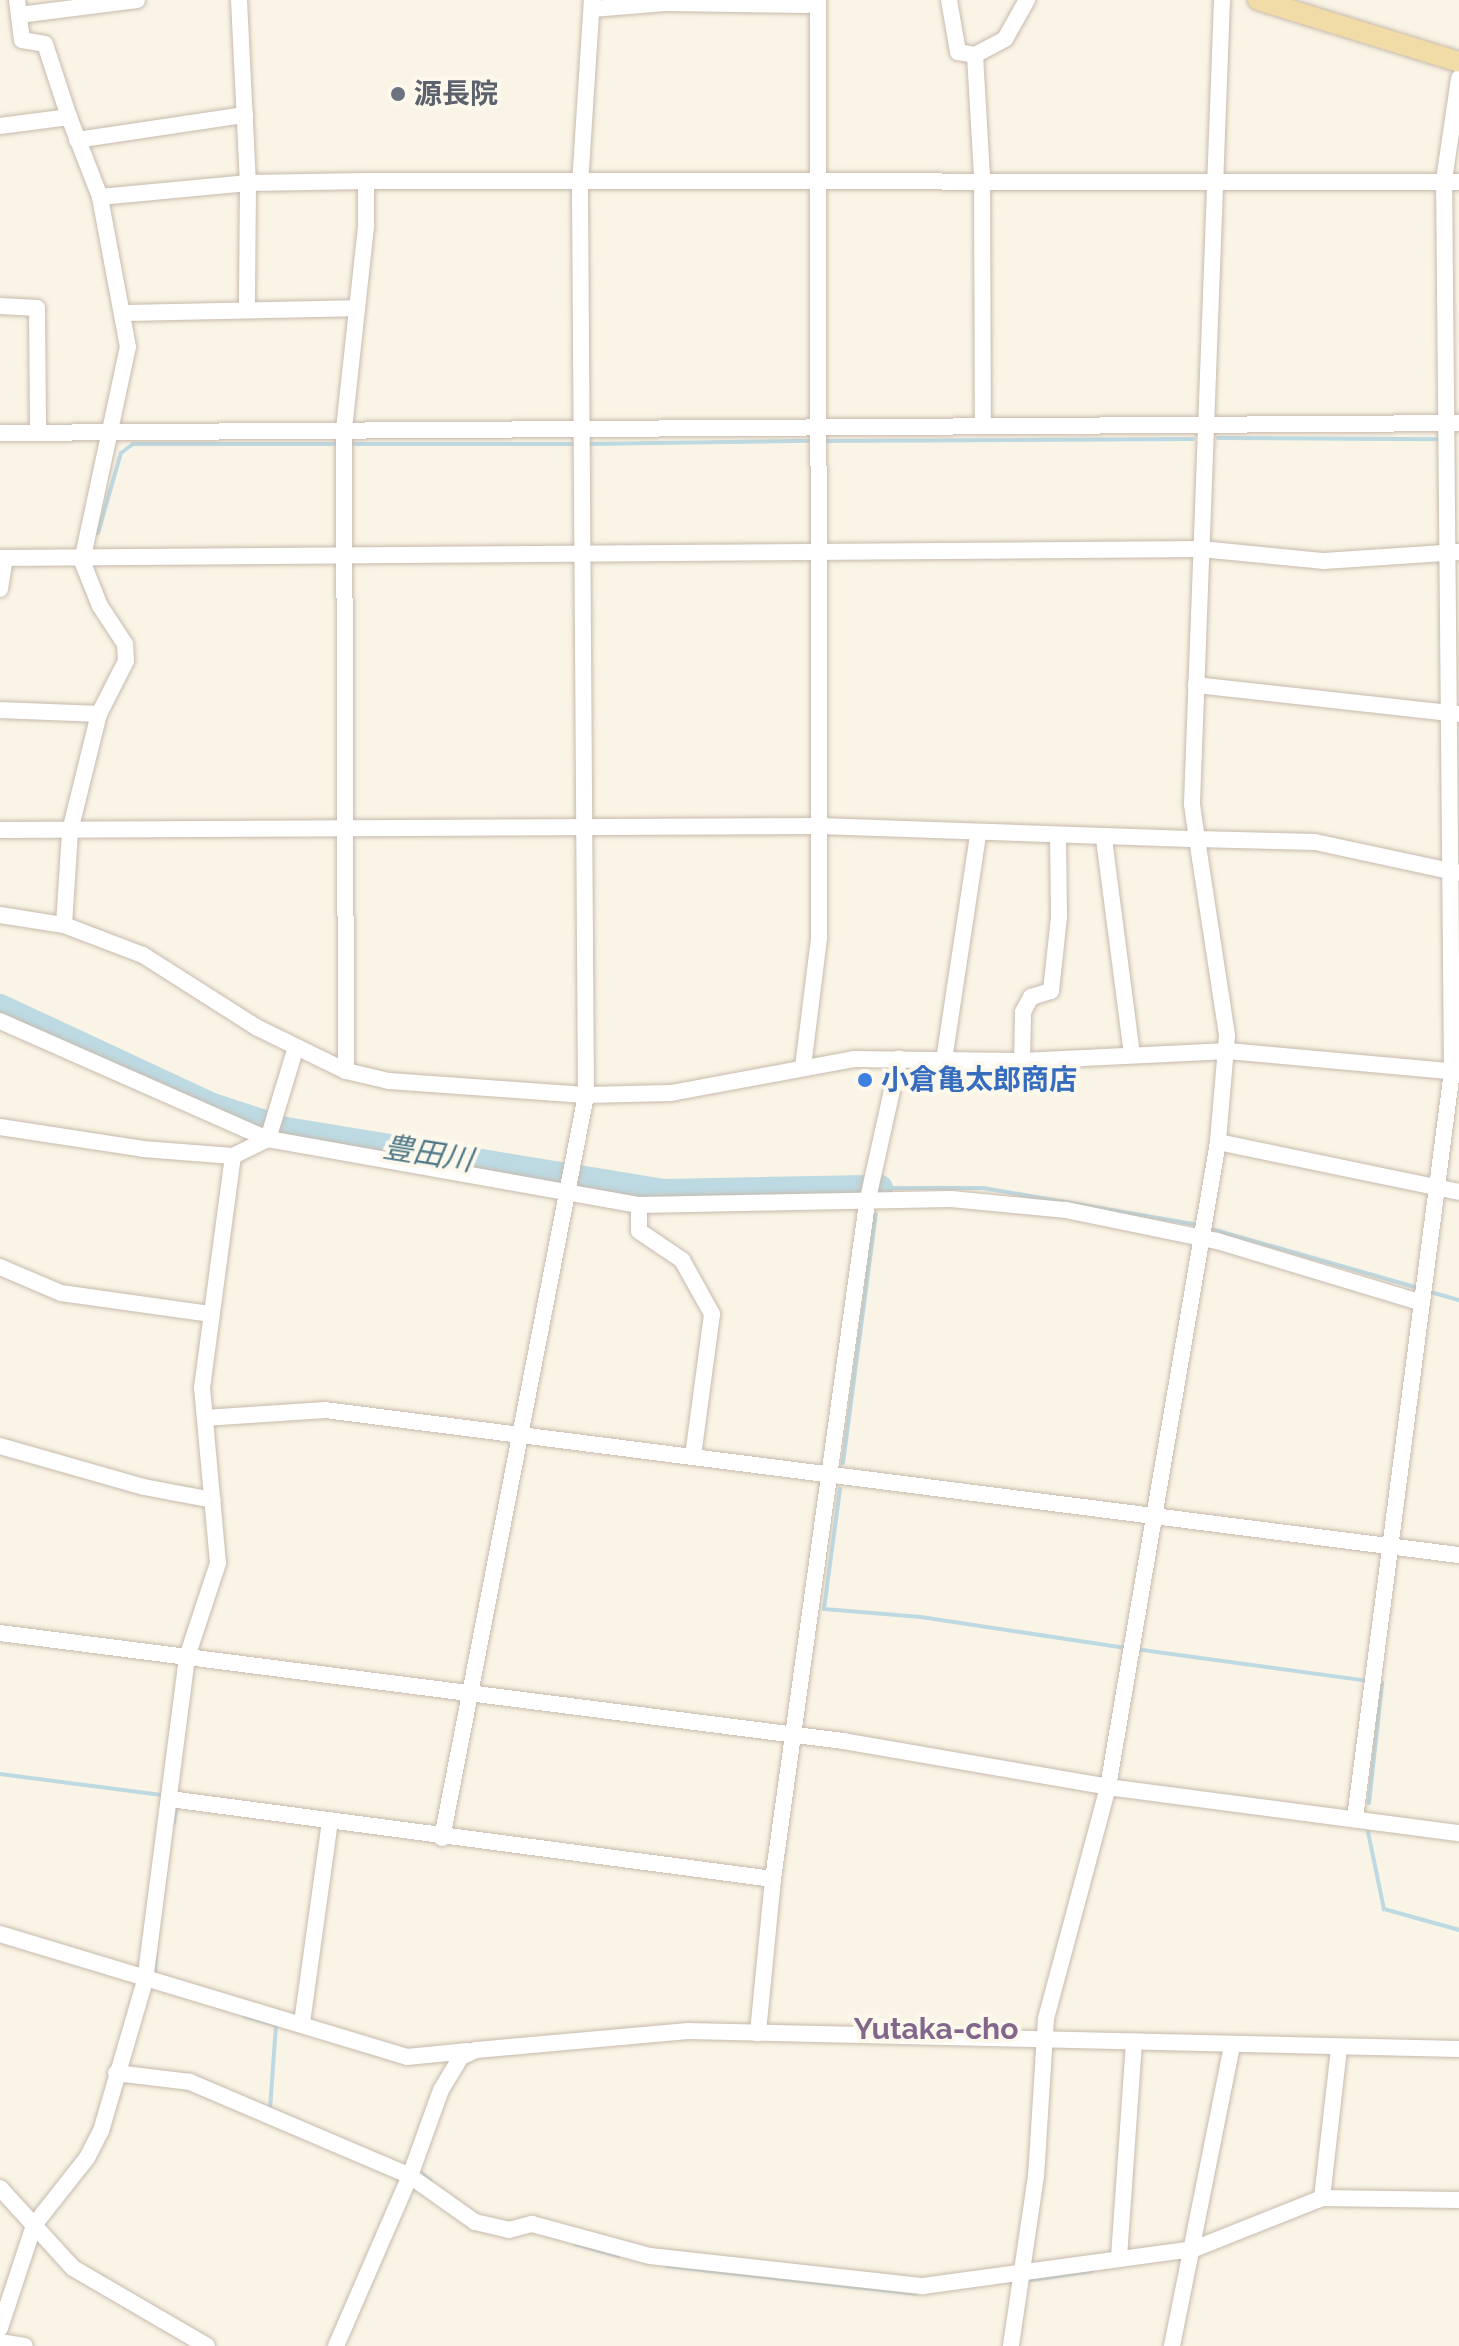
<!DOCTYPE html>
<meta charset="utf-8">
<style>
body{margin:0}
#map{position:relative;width:1459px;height:2346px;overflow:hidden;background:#faf4e6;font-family:Raleway,"Noto Sans JP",sans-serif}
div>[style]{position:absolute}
.stream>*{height:4px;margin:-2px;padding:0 2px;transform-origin:2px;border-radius:2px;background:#bdd9e1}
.river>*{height:26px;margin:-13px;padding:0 13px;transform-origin:13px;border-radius:13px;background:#bdd9e1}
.roads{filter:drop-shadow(0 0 2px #c7baac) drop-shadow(0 0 2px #c7baac)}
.minor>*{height:16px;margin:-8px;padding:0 8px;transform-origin:8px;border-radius:8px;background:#fff}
.major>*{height:20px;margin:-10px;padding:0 10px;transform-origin:10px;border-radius:10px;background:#f1dba6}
.dots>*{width:22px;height:22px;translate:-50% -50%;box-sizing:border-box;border:4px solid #fdf8ec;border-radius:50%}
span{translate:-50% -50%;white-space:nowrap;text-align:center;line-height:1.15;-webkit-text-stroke:8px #fdf8ec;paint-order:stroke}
.worship-label{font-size:28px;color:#5b616d;font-weight:700}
.left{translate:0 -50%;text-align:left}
.shop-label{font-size:28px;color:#366cbe;font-weight:700}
.water-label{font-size:30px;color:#4e7888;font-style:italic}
.neighbourhood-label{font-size:30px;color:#83668c;font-weight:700}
</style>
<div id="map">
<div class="stream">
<i style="left:1218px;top:438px;width:223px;rotate:0.3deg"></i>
<i style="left:823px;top:441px;width:370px;rotate:-0.3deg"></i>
<i style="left:347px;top:444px;width:232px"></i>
<i style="left:587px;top:444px;width:227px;rotate:-0.8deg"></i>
<i style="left:98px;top:533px;width:83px;rotate:-74deg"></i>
<i style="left:121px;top:453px;width:15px;rotate:-37deg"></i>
<i style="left:133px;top:444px;width:206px"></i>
<i style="left:879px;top:1195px;width:7px;rotate:-82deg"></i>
<i style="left:880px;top:1188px;width:103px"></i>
<i style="left:983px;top:1188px;width:219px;rotate:9.7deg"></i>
<i style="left:1208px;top:1228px;width:218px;rotate:15.9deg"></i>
<i style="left:1427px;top:1291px;width:33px;rotate:16deg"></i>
<i style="left:843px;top:1463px;width:251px;rotate:-82.5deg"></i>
<i style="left:840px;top:1489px;width:121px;rotate:97.6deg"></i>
<i style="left:824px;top:1609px;width:97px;rotate:4.7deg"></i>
<i style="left:921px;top:1617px;width:207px;rotate:8.6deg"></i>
<i style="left:1135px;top:1649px;width:235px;rotate:7.8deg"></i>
<i style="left:0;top:1774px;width:163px;rotate:7.4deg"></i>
<i style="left:1369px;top:1803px;width:121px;rotate:-83.8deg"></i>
<i style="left:1382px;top:1683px;width:5px;rotate:-169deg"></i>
<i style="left:174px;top:1823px;width:14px;rotate:-82deg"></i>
<i style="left:1368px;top:1832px;width:79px;rotate:78.3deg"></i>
<i style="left:1384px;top:1909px;width:78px;rotate:15.6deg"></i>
<i style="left:155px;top:1972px;width:18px;rotate:-87deg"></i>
<i style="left:244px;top:2016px;width:33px;rotate:16deg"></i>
<i style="left:276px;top:2025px;width:84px;rotate:94.1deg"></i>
<i style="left:420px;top:2172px;width:14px;rotate:39deg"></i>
<i style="left:575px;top:2244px;width:45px;rotate:15.6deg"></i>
<i style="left:667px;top:2266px;width:250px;rotate:6.4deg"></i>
<i style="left:1031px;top:2280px;width:62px;rotate:-8.4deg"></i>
</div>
<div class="river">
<i style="left:0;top:1007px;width:232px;rotate:25deg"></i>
<i style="left:210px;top:1105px;width:80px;rotate:18.2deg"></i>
<i style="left:286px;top:1130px;width:382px;rotate:9.3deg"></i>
<i style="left:663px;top:1192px;width:217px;rotate:-1.1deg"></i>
</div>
<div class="roads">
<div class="minor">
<i style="left:17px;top:0;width:40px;rotate:82.9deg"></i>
<i style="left:22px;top:40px;width:23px;rotate:10deg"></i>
<i style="left:45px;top:44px;width:77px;rotate:71.8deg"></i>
<i style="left:239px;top:0;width:183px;rotate:87.2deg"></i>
<i style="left:248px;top:183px;width:125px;rotate:90.5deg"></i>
<i style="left:949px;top:0;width:53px;rotate:80.2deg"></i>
<i style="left:958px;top:52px;width:17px;rotate:10deg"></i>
<i style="left:975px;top:55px;width:34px;rotate:-28deg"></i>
<i style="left:1005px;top:39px;width:45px;rotate:-60.6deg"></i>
<i style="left:1222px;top:0;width:805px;rotate:92.14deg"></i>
<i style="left:1192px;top:804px;width:35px;rotate:82deg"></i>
<i style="left:1197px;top:839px;width:118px;rotate:1.5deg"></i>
<i style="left:1315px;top:842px;width:147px;rotate:12.1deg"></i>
<i style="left:592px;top:9px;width:74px;rotate:-4.6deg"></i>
<i style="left:666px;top:3px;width:140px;rotate:0.8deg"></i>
<i style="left:806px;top:5px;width:8px;rotate:-40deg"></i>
<i style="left:19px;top:15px;width:119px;rotate:-7.2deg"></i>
<i style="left:975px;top:55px;width:123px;rotate:86.7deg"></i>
<i style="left:982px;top:178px;width:248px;rotate:89.8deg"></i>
<i style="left:0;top:126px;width:70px;rotate:-7.4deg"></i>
<i style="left:69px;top:117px;width:86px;rotate:68.8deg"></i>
<i style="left:100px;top:197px;width:149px;rotate:-5.4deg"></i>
<i style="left:248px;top:183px;width:118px;rotate:-1deg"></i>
<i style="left:366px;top:181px;width:1093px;rotate:0.05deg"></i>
<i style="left:77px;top:140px;width:170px;rotate:-8.5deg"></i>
<i style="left:0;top:306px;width:37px;rotate:3deg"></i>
<i style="left:37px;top:308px;width:124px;rotate:89.5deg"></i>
<i style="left:122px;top:313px;width:235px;rotate:-1.2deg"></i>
<i style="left:0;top:433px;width:1459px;rotate:-0.39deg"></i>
<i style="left:0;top:558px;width:1201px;rotate:-0.43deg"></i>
<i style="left:1201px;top:549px;width:124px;rotate:5.6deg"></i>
<i style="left:1324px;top:561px;width:135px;rotate:-3.8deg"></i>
<i style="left:0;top:589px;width:31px;rotate:-81deg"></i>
<i style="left:1196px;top:685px;width:263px;rotate:6.3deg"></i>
<i style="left:0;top:710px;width:99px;rotate:2.3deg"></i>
<i style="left:0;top:830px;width:820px;rotate:-0.28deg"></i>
<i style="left:820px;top:826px;width:377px;rotate:2deg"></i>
<i style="left:1197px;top:839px;width:199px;rotate:81.3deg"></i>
<i style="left:1227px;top:1036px;width:106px;rotate:94.9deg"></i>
<i style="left:1218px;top:1142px;width:654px;rotate:99.68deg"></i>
<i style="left:1108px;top:1787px;width:239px;rotate:105deg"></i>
<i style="left:1046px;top:2018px;width:158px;rotate:93.6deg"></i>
<i style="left:1036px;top:2176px;width:172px;rotate:98.4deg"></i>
<i style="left:1104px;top:839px;width:217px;rotate:82.6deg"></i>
<i style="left:0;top:915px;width:65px;rotate:8.9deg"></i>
<i style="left:64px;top:925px;width:85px;rotate:20.8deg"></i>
<i style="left:143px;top:955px;width:134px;rotate:32.5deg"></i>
<i style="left:256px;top:1027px;width:100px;rotate:26.1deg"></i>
<i style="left:346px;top:1071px;width:44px;rotate:13.1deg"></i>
<i style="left:389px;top:1081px;width:197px;rotate:4.1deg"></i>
<i style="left:586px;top:1095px;width:85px;rotate:-1.3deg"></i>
<i style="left:671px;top:1093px;width:187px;rotate:-10.5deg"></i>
<i style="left:855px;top:1059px;width:167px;rotate:0.7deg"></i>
<i style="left:1022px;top:1061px;width:206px;rotate:-2.8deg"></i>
<i style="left:1228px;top:1051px;width:232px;rotate:5.2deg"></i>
<i style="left:64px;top:925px;width:94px;rotate:-86.3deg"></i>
<i style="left:70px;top:831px;width:121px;rotate:-76.1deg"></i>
<i style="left:99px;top:714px;width:59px;rotate:-63deg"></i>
<i style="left:126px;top:661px;width:17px;rotate:-93deg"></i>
<i style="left:125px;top:644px;width:45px;rotate:-123.3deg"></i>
<i style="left:100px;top:606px;width:48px;rotate:-111.8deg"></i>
<i style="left:82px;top:561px;width:219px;rotate:-77.9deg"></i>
<i style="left:128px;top:347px;width:153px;rotate:-100.6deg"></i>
<i style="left:0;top:1021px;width:293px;rotate:23.8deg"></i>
<i style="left:268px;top:1139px;width:377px;rotate:10.1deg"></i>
<i style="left:639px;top:1205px;width:312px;rotate:-1.1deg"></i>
<i style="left:951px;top:1199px;width:116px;rotate:5.5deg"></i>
<i style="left:1066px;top:1210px;width:154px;rotate:11.6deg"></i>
<i style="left:1217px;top:1241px;width:214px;rotate:16.8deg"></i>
<i style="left:944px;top:1060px;width:229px;rotate:-81.4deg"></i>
<i style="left:1022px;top:1061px;width:49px;rotate:-88.8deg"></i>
<i style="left:1023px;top:1012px;width:17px;rotate:-62deg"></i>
<i style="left:1031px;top:997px;width:21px;rotate:-17deg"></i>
<i style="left:1051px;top:991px;width:74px;rotate:-83.8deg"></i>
<i style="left:1059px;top:917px;width:79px;rotate:-90.7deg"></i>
<i style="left:803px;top:1067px;width:130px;rotate:-82.9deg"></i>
<i style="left:819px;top:938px;width:938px;rotate:-90.06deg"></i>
<i style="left:346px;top:1071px;width:642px;rotate:-90.18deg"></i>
<i style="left:344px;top:429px;width:204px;rotate:-83.8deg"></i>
<i style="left:366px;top:226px;width:45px;rotate:-90deg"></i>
<i style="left:0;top:1127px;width:145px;rotate:8.7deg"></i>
<i style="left:143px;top:1149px;width:90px;rotate:4.4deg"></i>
<i style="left:233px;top:1156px;width:39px;rotate:-26deg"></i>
<i style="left:268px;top:1139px;width:96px;rotate:-73.1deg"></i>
<i style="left:1218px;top:1142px;width:246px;rotate:11.7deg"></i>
<i style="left:639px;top:1205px;width:26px;rotate:90deg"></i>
<i style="left:639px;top:1231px;width:52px;rotate:34deg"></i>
<i style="left:682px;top:1260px;width:62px;rotate:60.9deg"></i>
<i style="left:712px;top:1314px;width:143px;rotate:97.6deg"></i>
<i style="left:0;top:1267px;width:66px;rotate:23.1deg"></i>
<i style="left:61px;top:1293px;width:150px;rotate:8deg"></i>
<i style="left:205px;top:1418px;width:120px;rotate:-3.8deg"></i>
<i style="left:325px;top:1410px;width:1143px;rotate:7.29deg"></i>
<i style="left:0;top:1446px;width:150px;rotate:15.9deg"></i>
<i style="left:144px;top:1487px;width:70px;rotate:10.7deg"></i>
<i style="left:0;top:1633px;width:850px;rotate:7.3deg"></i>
<i style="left:843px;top:1741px;width:269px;rotate:9.8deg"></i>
<i style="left:1108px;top:1787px;width:354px;rotate:7.5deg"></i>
<i style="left:170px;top:1799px;width:608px;rotate:7.56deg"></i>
<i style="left:773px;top:1879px;width:155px;rotate:95.6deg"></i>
<i style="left:1355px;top:1818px;width:753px;rotate:-82.6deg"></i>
<i style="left:1452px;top:1071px;width:891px;rotate:-90.51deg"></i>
<i style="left:1444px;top:180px;width:103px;rotate:-81.6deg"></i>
<i style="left:442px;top:1838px;width:757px;rotate:-79.03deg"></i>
<i style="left:586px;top:1095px;width:911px;rotate:-90.38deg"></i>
<i style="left:580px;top:184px;width:184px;rotate:-86.3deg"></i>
<i style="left:773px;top:1879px;width:683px;rotate:-82.08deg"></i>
<i style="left:867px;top:1203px;width:148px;rotate:-77.5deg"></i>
<i style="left:0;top:1934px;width:425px;rotate:16.8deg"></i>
<i style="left:407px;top:2057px;width:61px;rotate:-5.6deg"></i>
<i style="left:302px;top:2023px;width:203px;rotate:-82.1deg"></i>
<i style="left:116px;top:2073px;width:75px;rotate:6.9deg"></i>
<i style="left:190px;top:2082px;width:239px;rotate:23.1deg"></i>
<i style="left:410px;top:2176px;width:80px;rotate:35.3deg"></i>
<i style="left:475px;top:2222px;width:35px;rotate:13deg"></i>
<i style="left:509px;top:2230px;width:24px;rotate:-15deg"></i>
<i style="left:532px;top:2224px;width:122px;rotate:15.2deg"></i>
<i style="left:650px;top:2256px;width:275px;rotate:6.3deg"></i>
<i style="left:923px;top:2286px;width:274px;rotate:-7.8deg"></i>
<i style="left:1194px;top:2249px;width:138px;rotate:-21.7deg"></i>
<i style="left:1322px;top:2198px;width:137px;rotate:0.8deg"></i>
<i style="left:0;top:2188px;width:108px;rotate:47.6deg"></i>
<i style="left:73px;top:2268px;width:155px;rotate:30.2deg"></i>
<i style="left:1322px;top:2198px;width:151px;rotate:-83.5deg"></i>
<i style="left:1119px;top:2257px;width:216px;rotate:-86deg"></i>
<i style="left:0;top:2328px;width:108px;rotate:-71.7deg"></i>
<i style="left:34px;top:2225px;width:85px;rotate:-51.7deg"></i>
<i style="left:87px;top:2158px;width:30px;rotate:-63deg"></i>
<i style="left:101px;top:2131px;width:156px;rotate:-73.7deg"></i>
<i style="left:145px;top:1981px;width:327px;rotate:-82.6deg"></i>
<i style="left:187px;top:1657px;width:99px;rotate:-71.7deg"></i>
<i style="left:218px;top:1563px;width:176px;rotate:-95.2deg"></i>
<i style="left:202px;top:1388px;width:234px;rotate:-82.4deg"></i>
<i style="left:0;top:2342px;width:25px;rotate:9deg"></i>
<i style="left:336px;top:2346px;width:185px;rotate:-66.5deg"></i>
<i style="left:410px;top:2176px;width:91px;rotate:-70.2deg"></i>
<i style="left:441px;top:2090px;width:39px;rotate:-59deg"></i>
<i style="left:461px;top:2057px;width:17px;rotate:-25deg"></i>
<i style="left:476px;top:2050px;width:213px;rotate:-5.1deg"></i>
<i style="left:688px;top:2031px;width:771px;rotate:1.34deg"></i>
<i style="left:1172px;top:2346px;width:307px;rotate:-78.7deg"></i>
</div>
<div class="major">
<i style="left:1258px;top:0;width:210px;rotate:17.1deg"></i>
</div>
</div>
<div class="dots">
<i style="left:398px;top:94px;background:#6b7280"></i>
<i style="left:865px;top:1080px;background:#3f7fe0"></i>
</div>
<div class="worship-label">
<span class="left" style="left:414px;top:94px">源長院</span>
</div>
<div class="shop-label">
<span class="left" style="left:881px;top:1080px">小倉亀太郎商店</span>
</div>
<div class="water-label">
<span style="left:428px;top:1154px;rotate:9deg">豊田川</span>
</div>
<div class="neighbourhood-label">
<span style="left:936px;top:2029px">Yutaka-cho</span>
</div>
</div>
